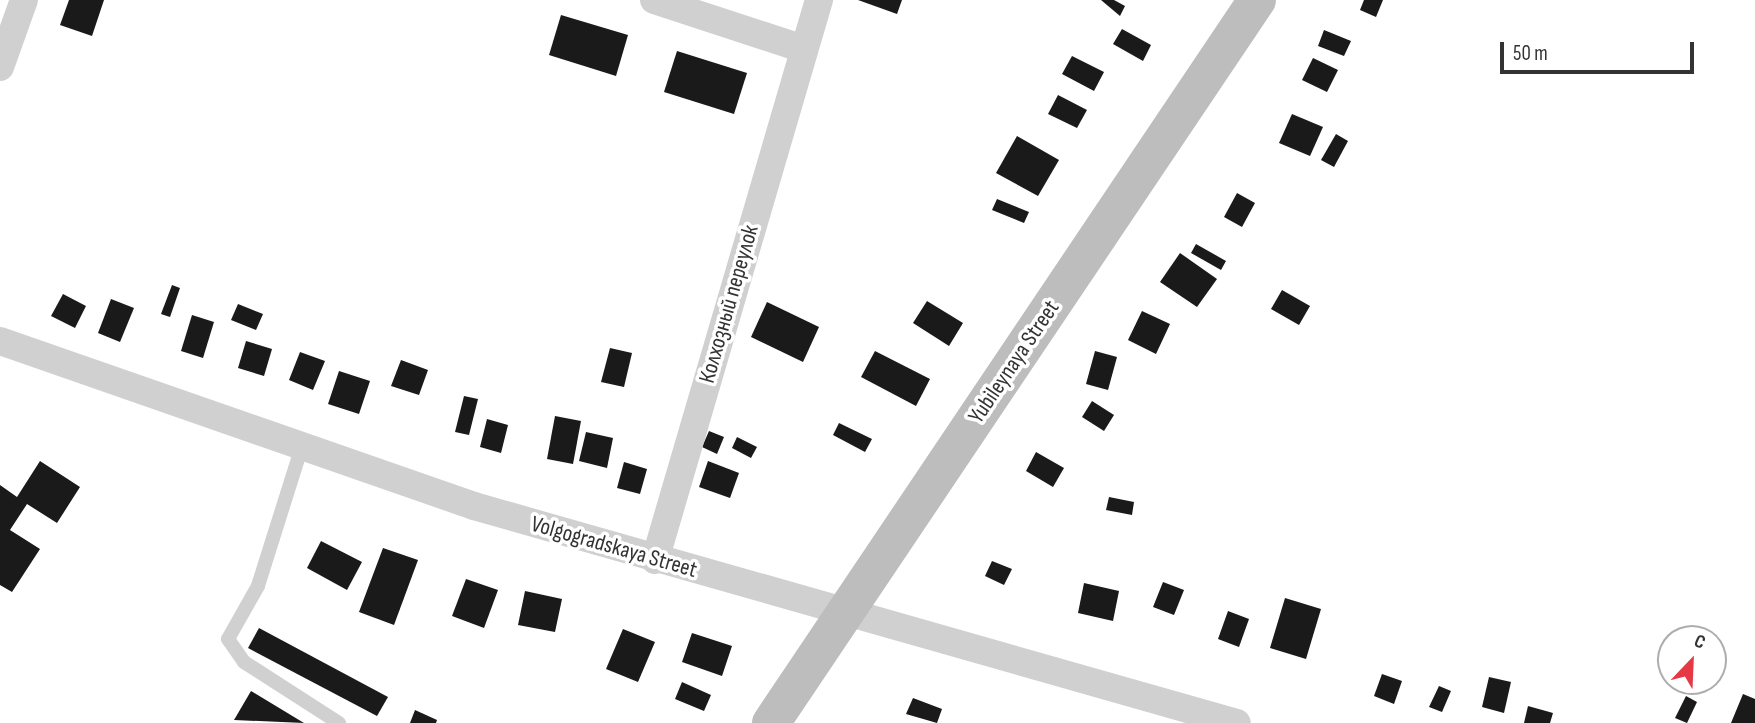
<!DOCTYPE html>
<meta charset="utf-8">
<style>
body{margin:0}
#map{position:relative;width:1755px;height:723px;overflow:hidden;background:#fff;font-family:"Sofia Sans Condensed",sans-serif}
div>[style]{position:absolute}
.building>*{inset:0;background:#1a1a1a}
.lane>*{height:14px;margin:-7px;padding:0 7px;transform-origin:7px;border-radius:7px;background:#d0d0d0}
.street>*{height:28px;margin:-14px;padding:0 14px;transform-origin:14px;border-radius:14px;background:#d0d0d0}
.secondary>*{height:38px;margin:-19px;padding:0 19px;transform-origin:19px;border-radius:19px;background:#bdbdbd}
span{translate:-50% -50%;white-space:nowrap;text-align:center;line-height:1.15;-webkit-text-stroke:7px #fff;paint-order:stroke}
.street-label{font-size:23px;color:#333}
.north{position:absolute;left:1657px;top:625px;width:70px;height:70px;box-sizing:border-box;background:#fff;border:2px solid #adadad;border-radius:50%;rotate:23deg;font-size:19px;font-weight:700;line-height:28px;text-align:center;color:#333}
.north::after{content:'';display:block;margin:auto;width:24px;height:32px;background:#e63946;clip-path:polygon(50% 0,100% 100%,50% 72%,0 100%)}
.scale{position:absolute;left:1500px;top:42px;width:194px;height:32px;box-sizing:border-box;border:4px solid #333;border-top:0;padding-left:9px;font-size:21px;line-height:24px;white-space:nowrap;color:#333;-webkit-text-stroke:5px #fff;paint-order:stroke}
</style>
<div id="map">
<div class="building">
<i style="clip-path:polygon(69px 0,104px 0,92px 36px,60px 25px)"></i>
<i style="clip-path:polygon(858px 0,902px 0,897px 14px)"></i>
<i style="clip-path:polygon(1101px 0,1114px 0,1125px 6px,1120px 16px)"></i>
<i style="clip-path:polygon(1364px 0,1383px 0,1376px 17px,1360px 10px)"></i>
<i style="clip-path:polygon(561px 15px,628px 35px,616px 76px,549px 55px)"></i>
<i style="clip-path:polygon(1122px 29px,1151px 45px,1143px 61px,1113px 44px)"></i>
<i style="clip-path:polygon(1324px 30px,1351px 41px,1344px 56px,1318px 46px)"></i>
<i style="clip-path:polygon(677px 51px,747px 73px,734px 114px,664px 92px)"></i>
<i style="clip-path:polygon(1072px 56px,1104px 72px,1094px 91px,1062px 74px)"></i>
<i style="clip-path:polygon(1313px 58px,1338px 70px,1327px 92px,1302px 80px)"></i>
<i style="clip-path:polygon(1058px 95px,1087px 110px,1077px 128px,1048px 114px)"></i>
<i style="clip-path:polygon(1292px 114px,1323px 127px,1310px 156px,1279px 143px)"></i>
<i style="clip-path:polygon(1336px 134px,1348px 141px,1334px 167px,1321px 160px)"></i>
<i style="clip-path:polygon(1017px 136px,1059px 160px,1038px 196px,996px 173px)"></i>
<i style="clip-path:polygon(1237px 193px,1255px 203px,1242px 227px,1224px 217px)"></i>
<i style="clip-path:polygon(997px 199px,1029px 212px,1024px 223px,992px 210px)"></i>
<i style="clip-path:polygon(1196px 244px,1226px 261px,1221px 270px,1191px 253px)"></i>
<i style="clip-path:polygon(1180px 253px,1217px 279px,1197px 307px,1160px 282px)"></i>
<i style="clip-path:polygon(172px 285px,180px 288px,170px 317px,161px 314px)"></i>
<i style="clip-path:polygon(1282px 290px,1310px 306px,1299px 325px,1271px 309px)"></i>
<i style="clip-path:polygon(63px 294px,86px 306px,75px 328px,51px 316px)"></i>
<i style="clip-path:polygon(111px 299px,134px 308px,120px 342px,98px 333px)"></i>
<i style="clip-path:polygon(927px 301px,963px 323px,949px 346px,913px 323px)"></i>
<i style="clip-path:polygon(767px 302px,819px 327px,803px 362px,751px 337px)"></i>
<i style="clip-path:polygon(238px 304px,263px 314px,256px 330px,231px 320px)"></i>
<i style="clip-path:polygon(1142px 311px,1170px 324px,1156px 354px,1128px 340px)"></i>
<i style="clip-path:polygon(192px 315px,214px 322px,203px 358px,181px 351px)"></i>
<i style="clip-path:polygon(246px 341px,272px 349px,264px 376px,238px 368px)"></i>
<i style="clip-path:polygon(610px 348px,632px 353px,624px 387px,601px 382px)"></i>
<i style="clip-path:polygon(875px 351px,930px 379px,916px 406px,861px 377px)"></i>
<i style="clip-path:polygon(1095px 351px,1117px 357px,1108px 390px,1086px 384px)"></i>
<i style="clip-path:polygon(300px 352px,325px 361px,313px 390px,289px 380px)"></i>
<i style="clip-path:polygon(401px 360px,428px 370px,419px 395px,391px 386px)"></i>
<i style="clip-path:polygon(339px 371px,370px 381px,359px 414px,328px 404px)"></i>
<i style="clip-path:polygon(464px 396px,478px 399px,469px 435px,455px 432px)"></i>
<i style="clip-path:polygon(1092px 401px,1114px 415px,1104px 431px,1082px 417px)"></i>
<i style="clip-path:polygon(555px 416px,581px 421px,573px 464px,547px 459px)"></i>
<i style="clip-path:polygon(487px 419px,508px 425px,501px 453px,480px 447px)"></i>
<i style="clip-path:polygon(839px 423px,872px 439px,865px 452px,833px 435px)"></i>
<i style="clip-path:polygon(709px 431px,724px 437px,717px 454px,702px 447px)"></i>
<i style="clip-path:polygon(586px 432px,613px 438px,607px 468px,579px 461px)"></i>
<i style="clip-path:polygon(737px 437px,757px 447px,751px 458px,732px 448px)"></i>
<i style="clip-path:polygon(1036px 452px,1064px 468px,1053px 487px,1026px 471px)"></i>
<i style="clip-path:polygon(40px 461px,80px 487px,57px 523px,27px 504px,10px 530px,40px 549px,12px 592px,0 585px,0 485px,17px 497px)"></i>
<i style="clip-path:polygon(708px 461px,739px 473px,730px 498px,699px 487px)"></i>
<i style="clip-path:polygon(624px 462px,647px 469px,640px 494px,617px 488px)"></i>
<i style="clip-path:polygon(1109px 497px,1134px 502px,1132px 515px,1106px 510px)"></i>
<i style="clip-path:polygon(321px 541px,362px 562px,347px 590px,307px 568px)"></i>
<i style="clip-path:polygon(383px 548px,418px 560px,394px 625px,359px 612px)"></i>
<i style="clip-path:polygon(992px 561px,1012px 569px,1004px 585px,985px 576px)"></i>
<i style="clip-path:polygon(466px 579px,498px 590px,484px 628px,452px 616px)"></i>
<i style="clip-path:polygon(1163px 582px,1184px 590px,1174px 615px,1153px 607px)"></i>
<i style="clip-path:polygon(1084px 583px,1119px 591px,1113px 621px,1078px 613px)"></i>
<i style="clip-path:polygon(525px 591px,562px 599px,555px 632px,518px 625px)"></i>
<i style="clip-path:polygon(1285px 598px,1321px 609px,1306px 659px,1270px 648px)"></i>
<i style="clip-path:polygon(1228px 611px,1249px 619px,1239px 647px,1218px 639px)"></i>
<i style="clip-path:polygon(259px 628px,388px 697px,377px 716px,248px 648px)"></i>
<i style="clip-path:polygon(623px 629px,655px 642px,638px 682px,606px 669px)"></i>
<i style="clip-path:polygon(692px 633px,732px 646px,722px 676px,682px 662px)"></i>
<i style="clip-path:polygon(1382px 674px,1402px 681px,1394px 704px,1374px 696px)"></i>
<i style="clip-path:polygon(1489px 677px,1511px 682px,1504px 713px,1482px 707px)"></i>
<i style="clip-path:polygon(682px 682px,711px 695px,704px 711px,675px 699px)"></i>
<i style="clip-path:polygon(1439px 686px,1451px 691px,1442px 712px,1429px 707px)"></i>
<i style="clip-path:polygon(251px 691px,304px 723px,234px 720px)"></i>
<i style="clip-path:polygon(1743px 694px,1755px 699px,1755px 723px,1731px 723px)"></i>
<i style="clip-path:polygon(1686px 696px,1697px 702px,1687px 723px,1675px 718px)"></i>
<i style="clip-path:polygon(913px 698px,942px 709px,937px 723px,906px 714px)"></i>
<i style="clip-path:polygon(1528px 706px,1553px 713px,1550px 723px,1524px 723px)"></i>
<i style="clip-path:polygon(415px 710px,437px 720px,436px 723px,410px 723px)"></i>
</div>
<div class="lane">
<i style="left:303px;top:443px;width:150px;rotate:107.5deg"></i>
<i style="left:258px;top:586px;width:61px;rotate:119.5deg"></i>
<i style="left:228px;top:639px;width:28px;rotate:55deg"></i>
<i style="left:244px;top:662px;width:113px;rotate:32.7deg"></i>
</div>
<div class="street">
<i style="left:654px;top:0;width:158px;rotate:18.1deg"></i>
<i style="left:0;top:67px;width:71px;rotate:-70.3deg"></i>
<i style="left:0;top:341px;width:502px;rotate:19.19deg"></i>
<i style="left:474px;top:506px;width:793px;rotate:15.88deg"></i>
<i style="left:655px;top:560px;width:584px;rotate:-73.68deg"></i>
</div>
<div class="secondary">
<i style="left:771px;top:723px;width:871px;rotate:-56.09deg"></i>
</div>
<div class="street-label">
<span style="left:729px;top:304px;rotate:-74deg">Колхозный переулок</span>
<span style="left:1014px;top:362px;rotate:-56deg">Yubileynaya Street</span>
<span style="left:614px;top:547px;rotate:16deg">Volgogradskaya Street</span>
</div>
<div class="north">С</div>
<div class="scale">50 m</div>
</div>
